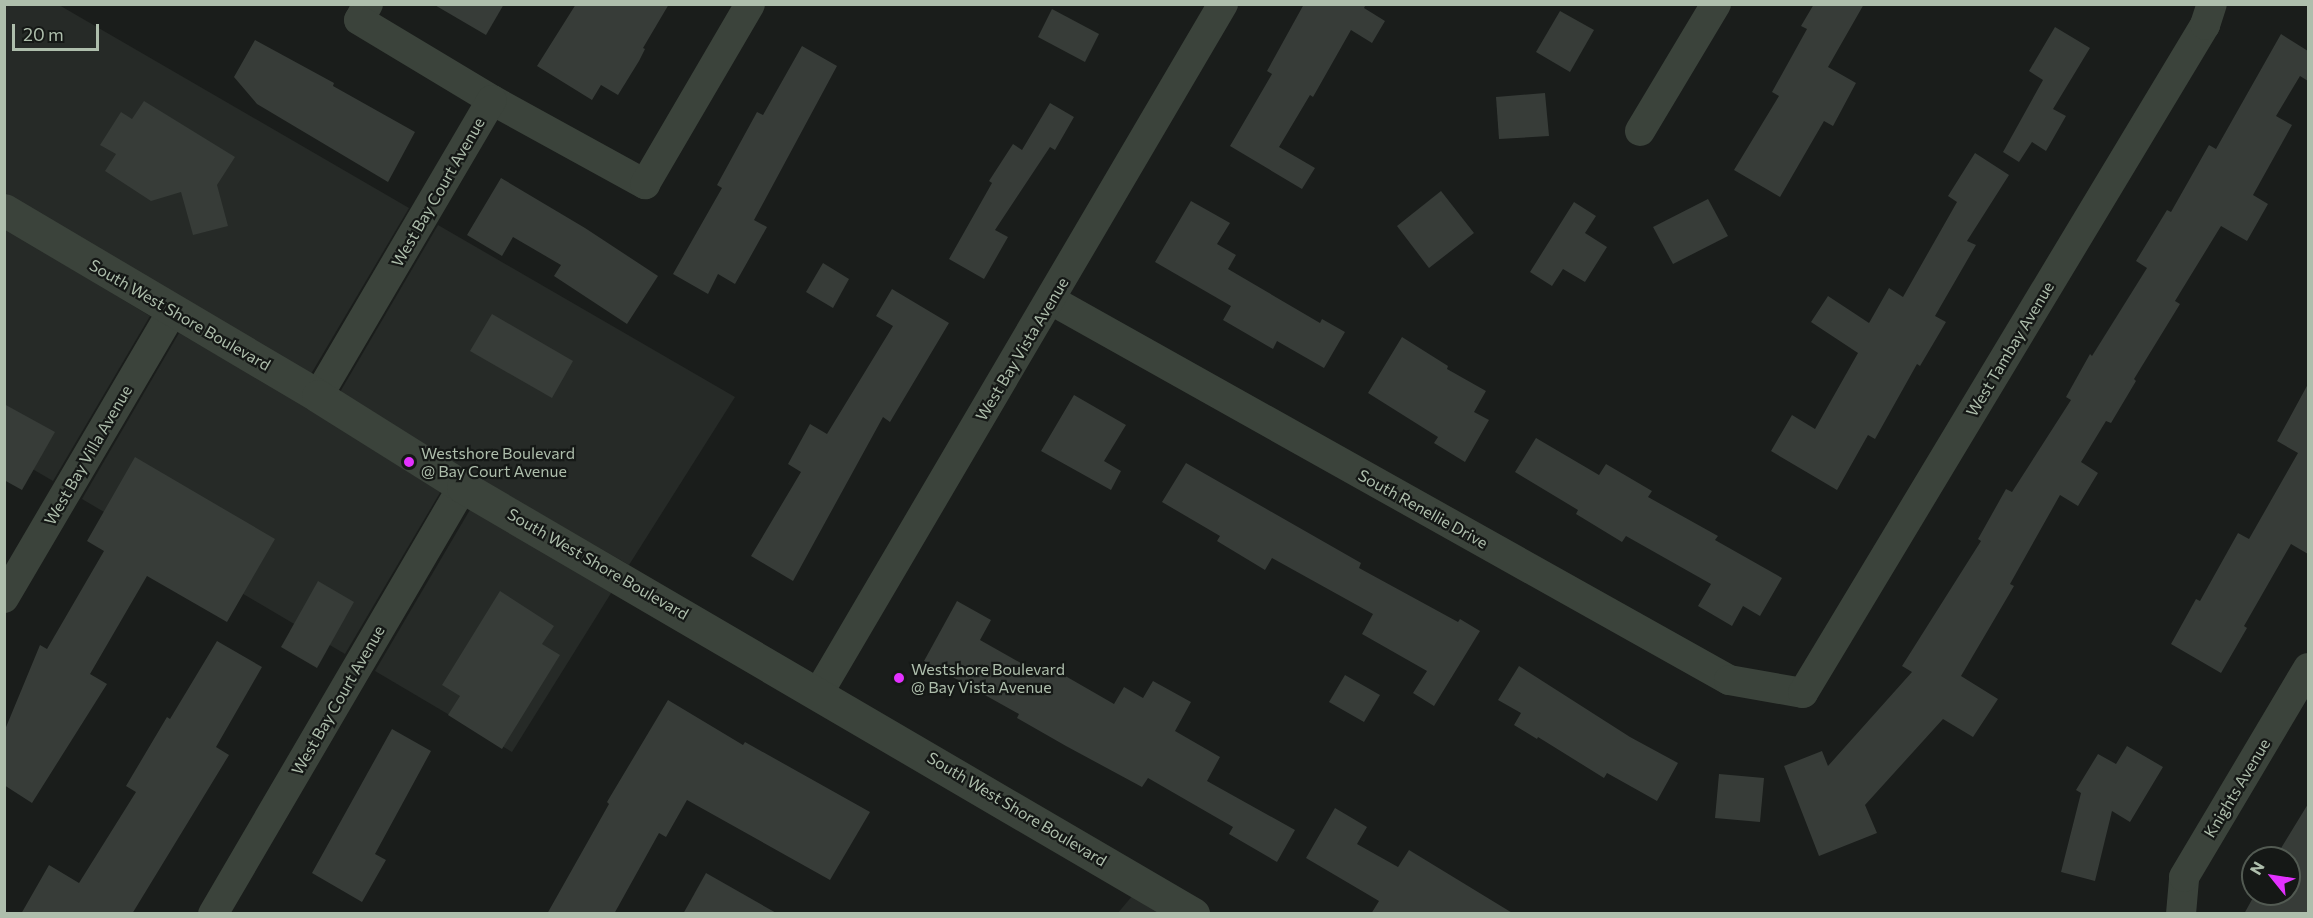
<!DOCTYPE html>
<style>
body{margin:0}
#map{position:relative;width:2313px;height:918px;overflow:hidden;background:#1a1d1b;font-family:Commissioner,sans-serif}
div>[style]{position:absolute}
.built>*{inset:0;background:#262a27}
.building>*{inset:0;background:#373c38}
.minor>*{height:30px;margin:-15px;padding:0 15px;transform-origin:15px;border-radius:15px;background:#3b433b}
.tertiary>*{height:33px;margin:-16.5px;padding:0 16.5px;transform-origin:16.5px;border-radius:16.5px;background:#3b433b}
.dots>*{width:16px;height:16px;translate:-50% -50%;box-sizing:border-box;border:3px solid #151816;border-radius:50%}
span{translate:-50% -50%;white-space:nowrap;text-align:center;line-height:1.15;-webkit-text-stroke:4.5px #151816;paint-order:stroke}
.street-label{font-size:16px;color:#aebeac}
.poi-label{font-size:16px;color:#aebeac}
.left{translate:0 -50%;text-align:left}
.frame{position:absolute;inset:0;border:6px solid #aebeac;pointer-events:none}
.north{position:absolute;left:2241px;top:846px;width:60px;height:60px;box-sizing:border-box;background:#151816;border:2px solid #525a52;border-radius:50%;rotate:300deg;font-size:16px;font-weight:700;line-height:24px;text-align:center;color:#aebeac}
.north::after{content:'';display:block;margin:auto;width:21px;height:27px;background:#e331ff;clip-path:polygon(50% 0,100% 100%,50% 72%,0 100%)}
.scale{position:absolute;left:12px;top:24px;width:87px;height:27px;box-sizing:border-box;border:3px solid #aebeac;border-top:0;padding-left:8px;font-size:18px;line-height:21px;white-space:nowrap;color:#aebeac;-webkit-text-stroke:4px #151816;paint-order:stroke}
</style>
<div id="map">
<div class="built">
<i style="clip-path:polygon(4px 5px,59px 5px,409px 208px,311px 374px,5px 193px)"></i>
<i style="clip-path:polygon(438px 225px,735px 397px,629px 565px,471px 474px,340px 392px)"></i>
<i style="clip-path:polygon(4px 228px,150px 316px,53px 481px,5px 453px)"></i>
<i style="clip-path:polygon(179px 333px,311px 409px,441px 491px,345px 654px,82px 499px)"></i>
<i style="clip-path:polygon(471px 508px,613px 590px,512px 752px,375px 671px)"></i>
<i style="clip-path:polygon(1133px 895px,1164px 914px,1117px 914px)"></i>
</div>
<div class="building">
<i style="clip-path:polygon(433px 4px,504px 4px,486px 35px)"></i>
<i style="clip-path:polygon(576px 4px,669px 4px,643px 48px,645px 49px,639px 61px,618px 95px,601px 85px,592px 100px,537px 66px)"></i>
<i style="clip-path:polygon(1304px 4px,1366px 4px,1364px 8px,1385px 21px,1372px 43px,1351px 30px,1313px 97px,1310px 95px,1279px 147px,1315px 168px,1302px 189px,1230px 146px,1272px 74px,1267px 71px)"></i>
<i style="clip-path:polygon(1814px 4px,1864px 4px,1828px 67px,1856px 83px,1833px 126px,1824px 121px,1780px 197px,1734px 170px,1779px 96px,1772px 92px,1807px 29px,1801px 26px)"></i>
<i style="clip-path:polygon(1052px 9px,1099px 34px,1085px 62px,1038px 37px)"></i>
<i style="clip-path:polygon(1560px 11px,1594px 30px,1570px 72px,1536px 52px)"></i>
<i style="clip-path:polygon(2055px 27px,2090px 48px,2053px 109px,2066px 116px,2046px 151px,2032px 142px,2019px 162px,2003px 152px,2043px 80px,2029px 71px)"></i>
<i style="clip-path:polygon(2281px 34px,2308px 51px,2308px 81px,2300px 76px,2276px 116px,2292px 125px,2253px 195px,2268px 204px,2247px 241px,2221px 226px,2175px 301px,2180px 304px,2134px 379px,2136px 381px,2111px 423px,2106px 421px,2081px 462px,2098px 473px,2078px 506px,2060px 495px,2010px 584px,2014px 586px,1961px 676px,1998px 699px,1973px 737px,1943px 719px,1865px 805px,1877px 833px,1819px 856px,1784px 766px,1822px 751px,1828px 766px,1912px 672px,1902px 666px,1981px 541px,1978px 539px,2006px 489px,2012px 492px,2071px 400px,2066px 397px,2090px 354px,2092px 356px,2147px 268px,2136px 261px,2167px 210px,2171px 212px,2209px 145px,2216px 149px)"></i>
<i style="clip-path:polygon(255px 40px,334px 83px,333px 86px,415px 132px,388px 182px,257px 104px,234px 77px)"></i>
<i style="clip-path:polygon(802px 46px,837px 66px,754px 220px,767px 227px,735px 284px,718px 274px,708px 294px,673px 274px,722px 188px,717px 185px,757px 112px,763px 115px)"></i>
<i style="clip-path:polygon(1545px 93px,1549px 136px,1499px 139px,1496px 97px)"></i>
<i style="clip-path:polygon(144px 101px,235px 157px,217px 185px,228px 226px,193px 235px,181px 192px,151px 201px,105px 171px,116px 154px,100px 145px,121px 112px,132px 119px)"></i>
<i style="clip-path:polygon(1050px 103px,1074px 117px,1055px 150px,1050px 147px,995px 230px,1008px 237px,984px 279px,949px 259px,992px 183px,989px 181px,1013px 144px,1022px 150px)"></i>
<i style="clip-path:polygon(1975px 153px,2009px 175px,1967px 241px,1976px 245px,1935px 316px,1946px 322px,1920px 366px,1917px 364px,1875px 439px,1868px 435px,1837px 490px,1771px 451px,1792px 415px,1815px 429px,1858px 353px,1811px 322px,1828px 296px,1869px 323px,1889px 288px,1903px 297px,1957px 202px,1948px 196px)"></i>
<i style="clip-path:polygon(501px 178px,585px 228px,658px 276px,627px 324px,554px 276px,561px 265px,513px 237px,502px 256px,467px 235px)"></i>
<i style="clip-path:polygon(1441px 191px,1474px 233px,1429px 268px,1397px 226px)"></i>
<i style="clip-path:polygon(1708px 199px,1728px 236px,1673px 264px,1653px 227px)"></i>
<i style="clip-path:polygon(1191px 201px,1230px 223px,1217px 244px,1236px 255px,1228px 269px,1320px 323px,1322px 319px,1345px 332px,1324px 368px,1277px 341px,1273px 349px,1223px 320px,1231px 306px,1155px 262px)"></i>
<i style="clip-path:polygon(1574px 202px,1596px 216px,1585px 233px,1607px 247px,1585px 282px,1563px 269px,1552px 286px,1530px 272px)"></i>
<i style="clip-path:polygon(823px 263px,849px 279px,833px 308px,806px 292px)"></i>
<i style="clip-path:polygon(892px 289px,949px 323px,890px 422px,883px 417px,793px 581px,751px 556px,801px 472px,788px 464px,810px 424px,827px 434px,893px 326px,876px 316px)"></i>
<i style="clip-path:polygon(492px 314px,573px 361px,552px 398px,470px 351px)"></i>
<i style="clip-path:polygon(1402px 337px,1448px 366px,1447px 369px,1486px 391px,1474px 412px,1489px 420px,1465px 462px,1434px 443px,1438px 437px,1368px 393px)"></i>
<i style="clip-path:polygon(2308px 384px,2308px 554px,2291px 544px,2244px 626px,2247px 628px,2221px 673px,2171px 644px,2196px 599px,2200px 601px,2238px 533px,2249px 539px,2298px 453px,2277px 441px)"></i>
<i style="clip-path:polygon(1074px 395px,1126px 425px,1104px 461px,1121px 471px,1111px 490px,1041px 451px)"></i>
<i style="clip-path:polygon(4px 404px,55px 432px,22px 490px,4px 480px)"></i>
<i style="clip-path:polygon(1536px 438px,1599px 475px,1606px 464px,1652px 491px,1648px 497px,1718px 536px,1715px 540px,1782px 578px,1760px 616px,1743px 606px,1732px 626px,1698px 606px,1711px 584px,1626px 536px,1622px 542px,1576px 514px,1578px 510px,1515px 472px)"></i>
<i style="clip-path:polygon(135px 457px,275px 539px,227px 622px,147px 576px,90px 674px,107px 684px,32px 803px,4px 785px,4px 732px,40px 645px,47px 649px,104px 551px,87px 541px)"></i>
<i style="clip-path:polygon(1186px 463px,1361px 563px,1359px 568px,1458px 622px,1460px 619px,1480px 631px,1434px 706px,1413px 693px,1427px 671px,1362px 634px,1373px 614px,1272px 558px,1265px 570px,1217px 541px,1220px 536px,1162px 502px)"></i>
<i style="clip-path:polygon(318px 581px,354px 602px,317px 668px,281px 647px)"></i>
<i style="clip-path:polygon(500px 591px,554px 626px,542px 644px,560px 655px,502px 749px,448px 715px,460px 696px,442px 685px)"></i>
<i style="clip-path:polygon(957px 601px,991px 620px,980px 640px,1042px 675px,1048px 666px,1114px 704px,1124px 687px,1143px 698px,1153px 681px,1191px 702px,1175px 731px,1220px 757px,1207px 781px,1295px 830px,1277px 862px,1229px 834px,1233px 827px,1148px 778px,1142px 787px,1066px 746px,1017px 718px,1019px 714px,924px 661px)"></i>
<i style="clip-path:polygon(217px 641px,262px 667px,216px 747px,229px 755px,132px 914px,21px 914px,49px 865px,79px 883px,136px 792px,126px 786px,167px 717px,170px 719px)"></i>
<i style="clip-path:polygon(1519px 666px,1630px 737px,1678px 763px,1657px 801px,1607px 773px,1604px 778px,1538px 737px,1537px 739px,1514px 725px,1521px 713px,1498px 700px)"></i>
<i style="clip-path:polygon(1345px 675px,1380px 695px,1364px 722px,1329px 702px)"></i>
<i style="clip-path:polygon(668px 700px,743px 745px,745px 742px,870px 812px,830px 880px,687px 800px,666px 837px,659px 833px,614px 914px,547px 914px,609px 804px,607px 802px)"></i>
<i style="clip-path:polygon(392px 729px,431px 751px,375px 854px,386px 860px,362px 902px,312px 873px)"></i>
<i style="clip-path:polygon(2127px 746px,2163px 767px,2130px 822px,2112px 811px,2095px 881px,2061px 872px,2081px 793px,2076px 790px,2098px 754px,2116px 764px)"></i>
<i style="clip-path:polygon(1719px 774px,1764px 778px,1760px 822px,1715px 818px)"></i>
<i style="clip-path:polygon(2308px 804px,2308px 914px,2244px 914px,2255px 894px,2289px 894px,2289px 858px,2275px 858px)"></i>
<i style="clip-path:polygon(1335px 808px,1367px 827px,1357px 844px,1398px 867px,1409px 850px,1514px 914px,1371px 914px,1379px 901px,1306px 858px)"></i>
<i style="clip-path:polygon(706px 873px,778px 914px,683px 914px)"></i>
</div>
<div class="minor">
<i style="left:368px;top:4px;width:18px;rotate:119deg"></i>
<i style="left:359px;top:20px;width:155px;rotate:31deg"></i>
<i style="left:492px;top:100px;width:175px;rotate:28.8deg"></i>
<i style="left:645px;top:184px;width:208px;rotate:-59.7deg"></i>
<i style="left:1640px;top:131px;width:148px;rotate:-59.1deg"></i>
<i style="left:1051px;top:300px;width:777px;rotate:29.27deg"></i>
<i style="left:1729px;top:680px;width:75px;rotate:10deg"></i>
<i style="left:1803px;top:693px;width:780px;rotate:-58.96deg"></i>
<i style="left:2205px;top:25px;width:22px;rotate:-72deg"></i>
<i style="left:318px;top:396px;width:343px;rotate:-59.6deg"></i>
<i style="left:4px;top:598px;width:332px;rotate:-59.6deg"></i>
<i style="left:819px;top:692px;width:798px;rotate:-59.58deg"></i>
<i style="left:213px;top:914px;width:495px;rotate:-59.7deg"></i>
<i style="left:2181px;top:914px;width:37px;rotate:-85deg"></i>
<i style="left:2184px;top:877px;width:243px;rotate:-59.3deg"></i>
</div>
<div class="tertiary">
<i style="left:4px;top:210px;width:365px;rotate:30.6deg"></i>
<i style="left:318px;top:396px;width:171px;rotate:32.1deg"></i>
<i style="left:463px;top:487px;width:846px;rotate:30.32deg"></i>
</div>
<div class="dots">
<i style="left:409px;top:462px;background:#e331ff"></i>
<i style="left:899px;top:678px;background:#e331ff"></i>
</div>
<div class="street-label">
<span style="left:438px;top:192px;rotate:-60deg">West Bay Court Avenue</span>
<span style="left:180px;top:315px;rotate:30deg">South West Shore Boulevard</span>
<span style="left:1022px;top:349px;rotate:-59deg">West Bay Vista Avenue</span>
<span style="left:2010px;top:349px;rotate:-59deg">West Tambay Avenue</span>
<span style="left:88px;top:455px;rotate:-60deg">West Bay Villa Avenue</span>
<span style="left:1423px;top:509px;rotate:29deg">South Renellie Drive</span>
<span style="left:598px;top:564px;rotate:30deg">South West Shore Boulevard</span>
<span style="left:338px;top:700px;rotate:-60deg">West Bay Court Avenue</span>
<span style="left:2237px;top:788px;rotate:-59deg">Knights Avenue</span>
<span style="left:1017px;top:809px;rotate:31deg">South West Shore Boulevard</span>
</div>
<div class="poi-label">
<span class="left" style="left:421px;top:462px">Westshore Boulevard<br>@ Bay Court Avenue</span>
<span class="left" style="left:911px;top:678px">Westshore Boulevard<br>@ Bay Vista Avenue</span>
</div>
<div class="frame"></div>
<div class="north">N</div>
<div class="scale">20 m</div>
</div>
